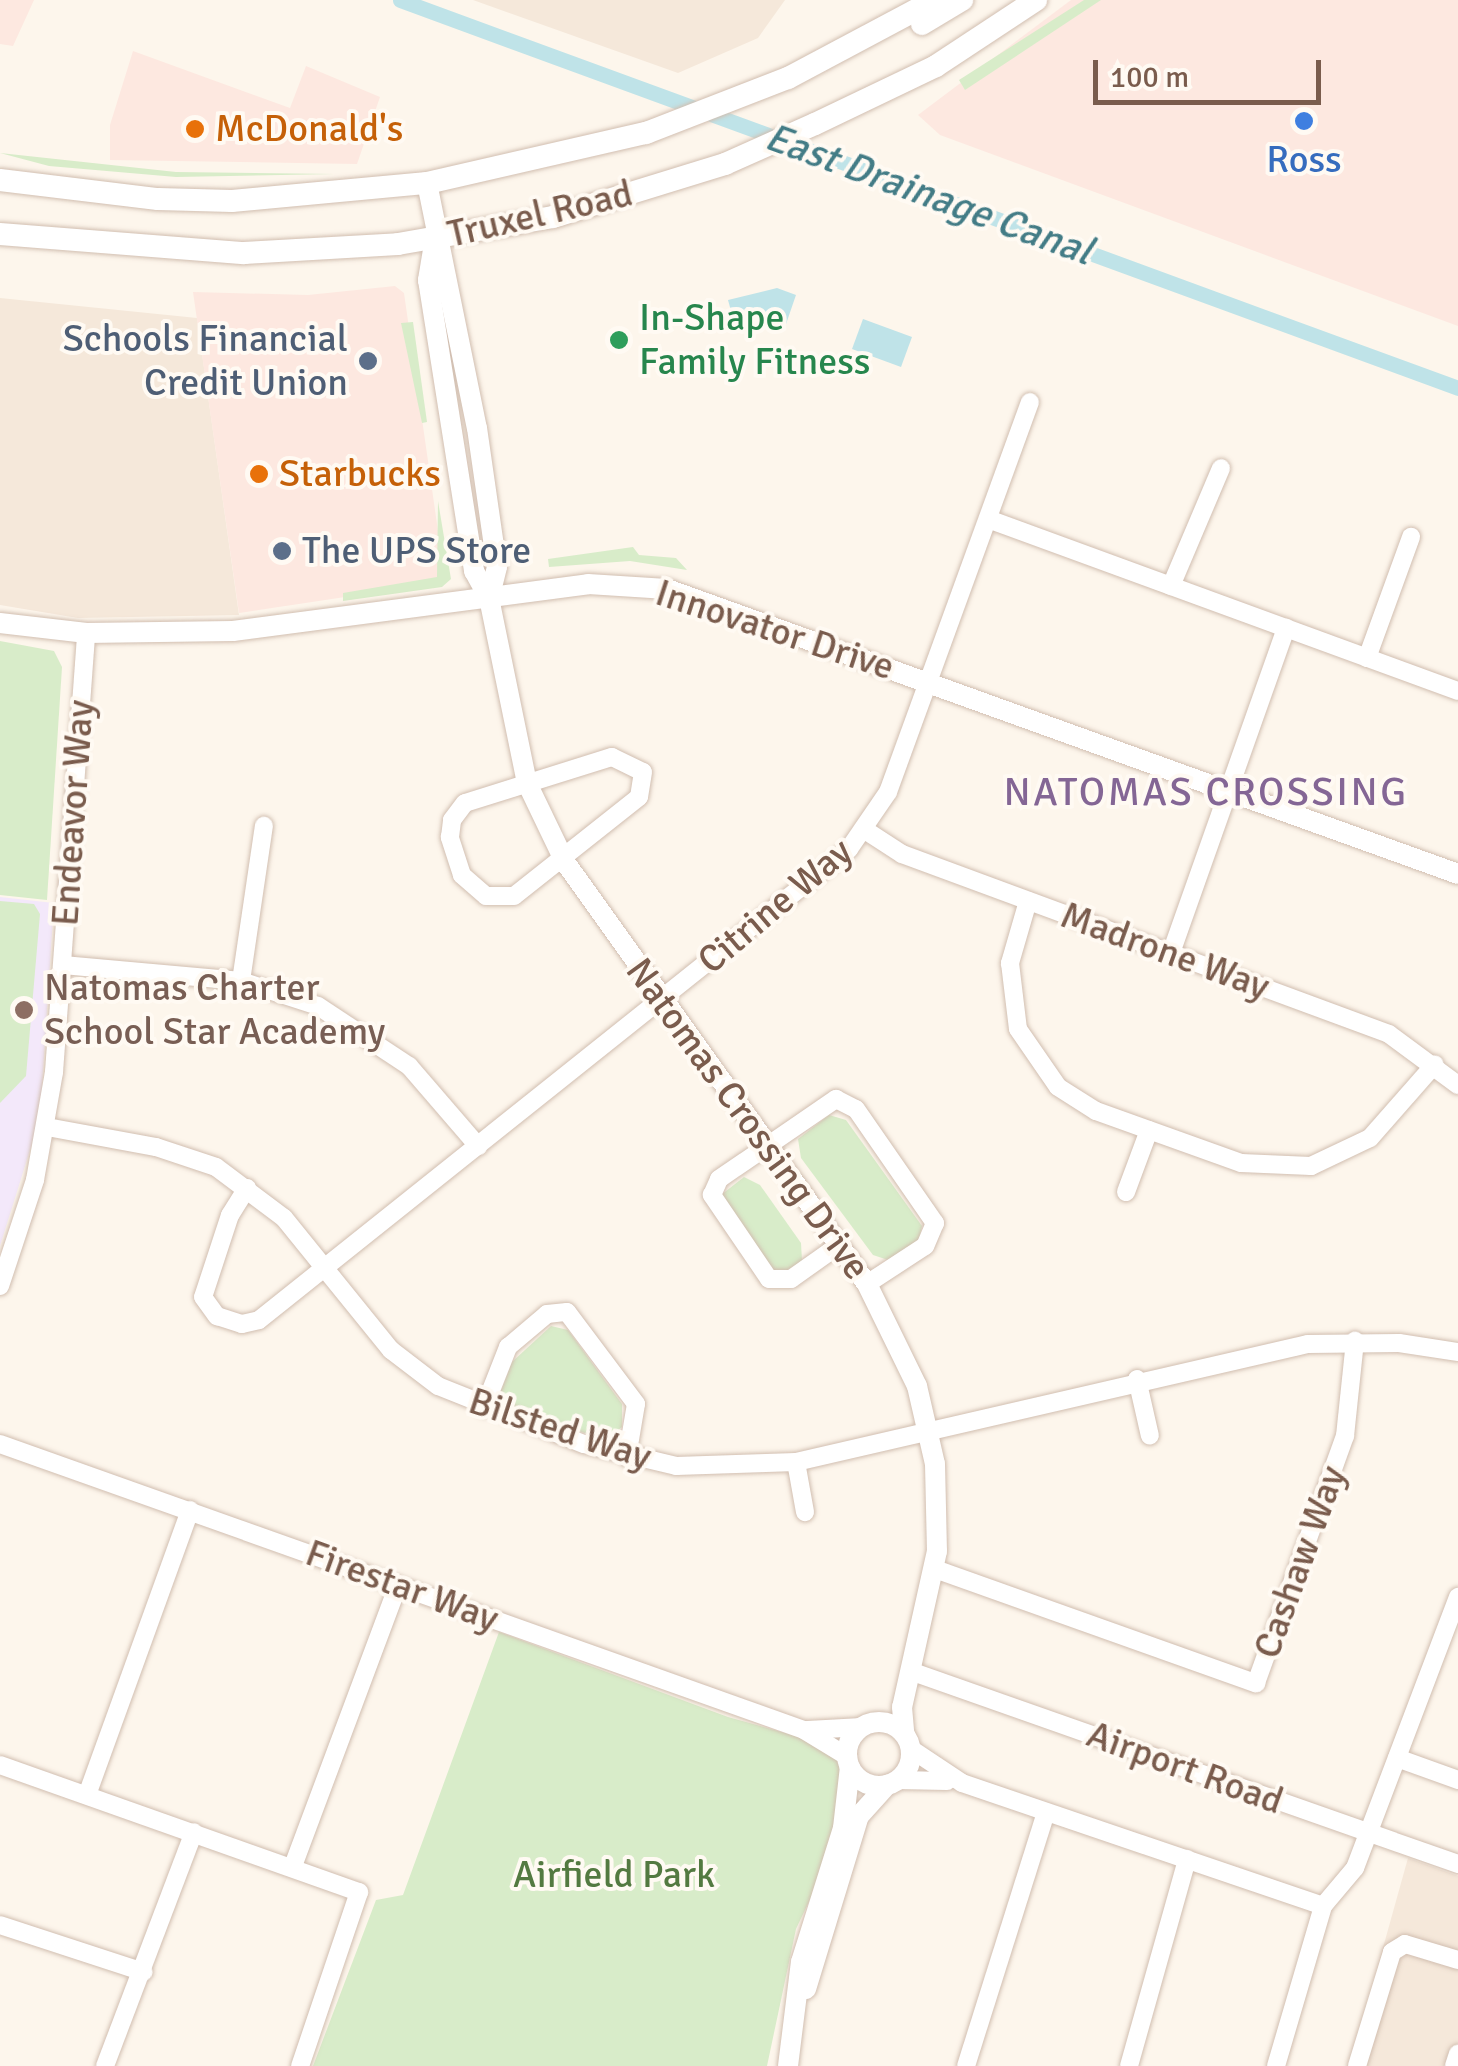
<!DOCTYPE html>
<style>
body{margin:0}
#map{position:relative;width:1458px;height:2066px;overflow:hidden;background:#fdf6ec;font-family:Signika,sans-serif}
div>[style]{position:absolute}
.residential>*{inset:0;background:#f5e8da}
.commercial>*{inset:0;background:#fde8e0}
.education>*{inset:0;background:#f3e8fa}
.green>*{inset:0;background:#d8ecc9}
.water>*{inset:0;background:#bfe3e8}
.canal>*{height:15px;margin:-7.5px;padding:0 7.5px;transform-origin:7.5px;border-radius:7.5px;background:#bfe3e8}
.roads{filter:drop-shadow(0 0 2px #d1beb0) drop-shadow(0 0 2px #d1beb0)}
.minor>*{height:18px;margin:-9px;padding:0 9px;transform-origin:9px;border-radius:9px;background:#fff}
.tertiary>*{height:20px;margin:-10px;padding:0 10px;transform-origin:10px;border-radius:10px;background:#fff}
.tertiary>.ring{margin:-10px;padding:0;box-sizing:content-box;background:none;border:20px solid #fff;border-radius:50%}
.secondary>*{height:22px;margin:-11px;padding:0 11px;transform-origin:11px;border-radius:11px;background:#fff}
.dots>*{width:28px;height:28px;translate:-50% -50%;box-sizing:border-box;border:5px solid #fffaf3;border-radius:50%}
span{translate:-50% -50%;white-space:nowrap;text-align:center;line-height:1.15;-webkit-text-stroke:8px #fffaf3;paint-order:stroke}
.food-label{font-size:38px;color:#c56008}
.left{translate:0 -50%;text-align:left}
.shop-label{font-size:38px;color:#366cbe}
.street-label{font-size:38px;color:#7a5c4d}
.leisure-label{font-size:38px;color:#27864d}
.service-label{font-size:38px;color:#4e5e75}
.right{translate:-100% -50%;text-align:right}
.education-label{font-size:38px;color:#785e54}
.park-label{font-size:38px;color:#537a41}
.water-label{font-size:40px;color:#437c86;font-style:italic}
.neighbourhood-label{font-size:40px;color:#846695;letter-spacing:2.5px}
.scale{position:absolute;left:1093px;top:60px;width:228px;height:45px;box-sizing:border-box;border:5px solid #7a5c4d;border-top:0;padding-left:12px;font-size:30px;line-height:35px;white-space:nowrap;color:#7a5c4d;-webkit-text-stroke:8px #fffaf3;paint-order:stroke}
</style>
<div id="map">
<div class="residential">
<i style="clip-path:polygon(473px 0,785px 0,758px 38px,678px 73px)"></i>
<i style="clip-path:polygon(0 298px,197px 318px,239px 615px,78px 618px,0 605px)"></i>
<i style="clip-path:polygon(1408px 1858px,1458px 1876px,1458px 2066px,1350px 2066px)"></i>
</div>
<div class="commercial">
<i style="clip-path:polygon(0 0,34px 0,13px 46px,0 44px)"></i>
<i style="clip-path:polygon(1071px 0,1458px 0,1458px 326px,940px 135px,918px 115px)"></i>
<i style="clip-path:polygon(133px 51px,290px 108px,306px 66px,380px 97px,357px 164px,110px 160px,110px 125px)"></i>
<i style="clip-path:polygon(395px 286px,404px 293px,443px 566px,438px 583px,239px 613px,193px 292px,308px 295px)"></i>
</div>
<div class="education">
<i style="clip-path:polygon(0 897px,54px 903px,40px 1118px,0 1246px)"></i>
</div>
<div class="green">
<i style="clip-path:polygon(1084px 0,1101px 0,965px 90px,959px 80px)"></i>
<i style="clip-path:polygon(0 153px,176px 172px,335px 174px,176px 177px,49px 166px)"></i>
<i style="clip-path:polygon(413px 322px,427px 422px,422px 423px,401px 323px)"></i>
<i style="clip-path:polygon(438px 501px,451px 579px,442px 587px,343px 601px,343px 593px,437px 577px)"></i>
<i style="clip-path:polygon(633px 547px,639px 555px,676px 558px,687px 570px,630px 561px,549px 567px,548px 559px)"></i>
<i style="clip-path:polygon(0 641px,54px 651px,62px 667px,47px 900px,0 895px)"></i>
<i style="clip-path:polygon(0 901px,34px 904px,40px 914px,26px 1076px,0 1103px)"></i>
<i style="clip-path:polygon(829px 1115px,846px 1120px,922px 1226px,919px 1240px,888px 1260px,873px 1255px,801px 1158px,798px 1139px)"></i>
<i style="clip-path:polygon(744px 1177px,760px 1185px,801px 1243px,802px 1261px,785px 1274px,773px 1276px,721px 1195px)"></i>
<i style="clip-path:polygon(551px 1326px,568px 1330px,622px 1404px,622px 1427px,606px 1440px,511px 1409px,504px 1401px,501px 1391px,512px 1362px)"></i>
<i style="clip-path:polygon(499px 1632px,728px 1717px,817px 1742px,841px 1760px,846px 1791px,823px 1872px,796px 1929px,767px 2066px,313px 2066px,376px 1900px,403px 1895px)"></i>
</div>
<div class="water">
<i style="clip-path:polygon(777px 288px,796px 295px,786px 324px,736px 329px,728px 300px)"></i>
<i style="clip-path:polygon(863px 319px,912px 337px,901px 367px,852px 349px)"></i>
</div>
<div class="canal">
<i style="left:400px;top:0;width:1127px;rotate:20.14deg"></i>
</div>
<div class="roads">
<div class="minor">
<i style="left:988px;top:519px;width:500px;rotate:20.1deg"></i>
<i style="left:1171px;top:586px;width:128px;rotate:-67deg"></i>
<i style="left:1367px;top:658px;width:129px;rotate:-70deg"></i>
<i style="left:612px;top:757px;width:34px;rotate:26deg"></i>
<i style="left:643px;top:772px;width:25px;rotate:99deg"></i>
<i style="left:639px;top:797px;width:159px;rotate:141.6deg"></i>
<i style="left:514px;top:896px;width:28px;rotate:180deg"></i>
<i style="left:486px;top:896px;width:32px;rotate:-139deg"></i>
<i style="left:462px;top:875px;width:40px;rotate:-108deg"></i>
<i style="left:450px;top:837px;width:17px;rotate:-83deg"></i>
<i style="left:452px;top:820px;width:21px;rotate:-53deg"></i>
<i style="left:465px;top:803px;width:154px;rotate:-17.4deg"></i>
<i style="left:865px;top:830px;width:44px;rotate:33deg"></i>
<i style="left:902px;top:854px;width:519px;rotate:20.28deg"></i>
<i style="left:1389px;top:1034px;width:86px;rotate:36.5deg"></i>
<i style="left:1028px;top:901px;width:65px;rotate:106.2deg"></i>
<i style="left:1010px;top:963px;width:66px;rotate:83.1deg"></i>
<i style="left:1018px;top:1029px;width:70px;rotate:55.4deg"></i>
<i style="left:1058px;top:1087px;width:45px;rotate:32.3deg"></i>
<i style="left:1096px;top:1111px;width:154px;rotate:19.7deg"></i>
<i style="left:1241px;top:1163px;width:70px;rotate:2.5deg"></i>
<i style="left:1311px;top:1166px;width:65px;rotate:-25.4deg"></i>
<i style="left:1370px;top:1138px;width:98px;rotate:-48.7deg"></i>
<i style="left:1171px;top:953px;width:345px;rotate:-70.5deg"></i>
<i style="left:63px;top:965px;width:179px;rotate:5.1deg"></i>
<i style="left:241px;top:981px;width:81px;rotate:18deg"></i>
<i style="left:318px;top:1006px;width:109px;rotate:33.4deg"></i>
<i style="left:409px;top:1066px;width:106px;rotate:49.2deg"></i>
<i style="left:241px;top:981px;width:157px;rotate:-81.6deg"></i>
<i style="left:47px;top:1127px;width:111px;rotate:10.4deg"></i>
<i style="left:156px;top:1147px;width:63px;rotate:18.4deg"></i>
<i style="left:216px;top:1167px;width:85px;rotate:36.9deg"></i>
<i style="left:284px;top:1218px;width:170px;rotate:51deg"></i>
<i style="left:391px;top:1350px;width:59px;rotate:37.5deg"></i>
<i style="left:438px;top:1386px;width:157px;rotate:21.7deg"></i>
<i style="left:584px;top:1444px;width:95px;rotate:13.4deg"></i>
<i style="left:676px;top:1466px;width:120px;rotate:-1.9deg"></i>
<i style="left:796px;top:1462px;width:525px;rotate:-12.98deg"></i>
<i style="left:1308px;top:1344px;width:91px;rotate:-0.6deg"></i>
<i style="left:1399px;top:1343px;width:60px;rotate:8.7deg"></i>
<i style="left:247px;top:1188px;width:32px;rotate:122deg"></i>
<i style="left:230px;top:1215px;width:86px;rotate:108.2deg"></i>
<i style="left:203px;top:1297px;width:24px;rotate:54deg"></i>
<i style="left:217px;top:1316px;width:26px;rotate:18deg"></i>
<i style="left:242px;top:1324px;width:17px;rotate:-13deg"></i>
<i style="left:259px;top:1320px;width:755px;rotate:-38.6deg"></i>
<i style="left:849px;top:849px;width:69px;rotate:-55.6deg"></i>
<i style="left:888px;top:792px;width:415px;rotate:-70deg"></i>
<i style="left:1126px;top:1192px;width:66px;rotate:-69.6deg"></i>
<i style="left:839px;top:1245px;width:59px;rotate:144.7deg"></i>
<i style="left:791px;top:1279px;width:22px;rotate:180deg"></i>
<i style="left:769px;top:1279px;width:102px;rotate:-124.2deg"></i>
<i style="left:712px;top:1195px;width:17px;rotate:-66deg"></i>
<i style="left:719px;top:1179px;width:142px;rotate:-34.4deg"></i>
<i style="left:836px;top:1099px;width:22px;rotate:27deg"></i>
<i style="left:856px;top:1109px;width:139px;rotate:55.3deg"></i>
<i style="left:935px;top:1223px;width:25px;rotate:113deg"></i>
<i style="left:925px;top:1246px;width:69px;rotate:146.8deg"></i>
<i style="left:0;top:1286px;width:112px;rotate:-71.7deg"></i>
<i style="left:35px;top:1180px;width:110px;rotate:-80deg"></i>
<i style="left:54px;top:1072px;width:440px;rotate:-85.8deg"></i>
<i style="left:1137px;top:1379px;width:58px;rotate:77.2deg"></i>
<i style="left:484px;top:1408px;width:66px;rotate:-68.5deg"></i>
<i style="left:508px;top:1347px;width:51px;rotate:-40.2deg"></i>
<i style="left:547px;top:1314px;width:20px;rotate:-6deg"></i>
<i style="left:567px;top:1312px;width:115px;rotate:53.1deg"></i>
<i style="left:636px;top:1404px;width:54px;rotate:99.6deg"></i>
<i style="left:0;top:1444px;width:853px;rotate:19.58deg"></i>
<i style="left:804px;top:1730px;width:52px;rotate:31.5deg"></i>
<i style="left:796px;top:1462px;width:51px;rotate:79.8deg"></i>
<i style="left:935px;top:1569px;width:341px;rotate:19.6deg"></i>
<i style="left:1256px;top:1683px;width:263px;rotate:-70.2deg"></i>
<i style="left:1345px;top:1436px;width:96px;rotate:-84deg"></i>
<i style="left:913px;top:1672px;width:578px;rotate:19.41deg"></i>
<i style="left:808px;top:1730px;width:54px;rotate:-3.2deg"></i>
<i style="left:911px;top:1749px;width:61px;rotate:33.7deg"></i>
<i style="left:962px;top:1783px;width:381px;rotate:18.8deg"></i>
<i style="left:1397px;top:1758px;width:65px;rotate:19.8deg"></i>
<i style="left:0;top:1765px;width:381px;rotate:19.5deg"></i>
<i style="left:359px;top:1892px;width:184px;rotate:108.7deg"></i>
<i style="left:898px;top:1780px;width:49px;rotate:1.2deg"></i>
<i style="left:87px;top:1795px;width:303px;rotate:-70.1deg"></i>
<i style="left:293px;top:1866px;width:300px;rotate:-69.5deg"></i>
<i style="left:0;top:1925px;width:151px;rotate:18.1deg"></i>
<i style="left:105px;top:2066px;width:250px;rotate:-69.2deg"></i>
<i style="left:966px;top:2066px;width:266px;rotate:-72.5deg"></i>
<i style="left:1129px;top:2066px;width:215px;rotate:-74.3deg"></i>
<i style="left:1276px;top:2066px;width:167px;rotate:-73.6deg"></i>
<i style="left:1323px;top:1906px;width:50px;rotate:-49.9deg"></i>
<i style="left:1355px;top:1868px;width:290px;rotate:-69.2deg"></i>
<i style="left:1357px;top:2066px;width:119px;rotate:-72.9deg"></i>
<i style="left:1392px;top:1952px;width:15px;rotate:-32deg"></i>
<i style="left:1405px;top:1944px;width:55px;rotate:16.8deg"></i>
<i style="left:1454px;top:2066px;width:13px;rotate:-72deg"></i>
</div>
<div class="tertiary">
<i style="left:427px;top:183px;width:250px;rotate:78.5deg"></i>
<i style="left:477px;top:428px;width:140px;rotate:81.8deg"></i>
<i style="left:497px;top:567px;width:32px;rotate:104deg"></i>
<i style="left:435px;top:238px;width:43px;rotate:99.5deg"></i>
<i style="left:428px;top:280px;width:295px;rotate:81deg"></i>
<i style="left:474px;top:571px;width:31px;rotate:61deg"></i>
<i style="left:489px;top:598px;width:189px;rotate:78.4deg"></i>
<i style="left:527px;top:783px;width:88px;rotate:64.3deg"></i>
<i style="left:565px;top:862px;width:519px;rotate:54.41deg"></i>
<i style="left:867px;top:1284px;width:114px;rotate:63.9deg"></i>
<i style="left:917px;top:1386px;width:80px;rotate:77deg"></i>
<i style="left:935px;top:1464px;width:87px;rotate:88.7deg"></i>
<i style="left:937px;top:1551px;width:160px;rotate:102.6deg"></i>
<i style="left:902px;top:1707px;width:25px;rotate:85deg"></i>
<i style="left:0;top:623px;width:87px;rotate:6.6deg"></i>
<i style="left:86px;top:633px;width:147px;rotate:-0.8deg"></i>
<i style="left:233px;top:631px;width:358px;rotate:-7.5deg"></i>
<i style="left:588px;top:584px;width:79px;rotate:3.6deg"></i>
<i style="left:667px;top:589px;width:841px;rotate:19.81deg"></i>
<i class="ring" style="left:847px;top:1722px;width:44px;height:44px"></i>
<i style="left:806px;top:1989px;width:181px;rotate:-73deg"></i>
<i style="left:859px;top:1816px;width:42px;rotate:-47.9deg"></i>
<i style="left:788px;top:2066px;width:105px;rotate:-82.9deg"></i>
<i style="left:801px;top:1962px;width:140px;rotate:-72.6deg"></i>
<i style="left:843px;top:1828px;width:61px;rotate:-83.5deg"></i>
</div>
<div class="secondary">
<i style="left:922px;top:24px;width:47px;rotate:-31deg"></i>
<i style="left:0;top:180px;width:159px;rotate:6.9deg"></i>
<i style="left:158px;top:199px;width:74px;rotate:1.5deg"></i>
<i style="left:232px;top:201px;width:196px;rotate:-5.3deg"></i>
<i style="left:427px;top:183px;width:225px;rotate:-12.9deg"></i>
<i style="left:646px;top:133px;width:152px;rotate:-21.2deg"></i>
<i style="left:788px;top:78px;width:166px;rotate:-28deg"></i>
<i style="left:0;top:234px;width:245px;rotate:4.5deg"></i>
<i style="left:244px;top:253px;width:154px;rotate:-3.3deg"></i>
<i style="left:398px;top:244px;width:157px;rotate:-9.9deg"></i>
<i style="left:553px;top:217px;width:180px;rotate:-17.1deg"></i>
<i style="left:725px;top:164px;width:98px;rotate:-24deg"></i>
<i style="left:815px;top:124px;width:134px;rotate:-25.6deg"></i>
<i style="left:936px;top:66px;width:120px;rotate:-33.4deg"></i>
</div>
</div>
<div class="dots">
<i style="left:1304px;top:121px;background:#3f7fe0"></i>
<i style="left:195px;top:129px;background:#e8710a"></i>
<i style="left:619px;top:340px;background:#2e9e5b"></i>
<i style="left:368px;top:361px;background:#5c6f8a"></i>
<i style="left:259px;top:474px;background:#e8710a"></i>
<i style="left:282px;top:551px;background:#5c6f8a"></i>
<i style="left:24px;top:1010px;background:#8d6e63"></i>
</div>
<div class="food-label">
<span class="left" style="left:215px;top:129px">McDonald's</span>
<span class="left" style="left:279px;top:474px">Starbucks</span>
</div>
<div class="shop-label">
<span style="left:1304px;top:160px">Ross</span>
</div>
<div class="street-label">
<span style="left:540px;top:214px;rotate:-13deg">Truxel Road</span>
<span style="left:775px;top:630px;rotate:18deg">Innovator Drive</span>
<span style="left:73px;top:813px;rotate:-86deg">Endeavor Way</span>
<span style="left:775px;top:906px;rotate:-40deg">Citrine Way</span>
<span style="left:1165px;top:951px;rotate:20deg">Madrone Way</span>
<span style="left:748px;top:1119px;rotate:54deg">Natomas Crossing Drive</span>
<span style="left:560px;top:1429px;rotate:18deg">Bilsted Way</span>
<span style="left:1300px;top:1562px;rotate:-70deg">Cashaw Way</span>
<span style="left:402px;top:1586px;rotate:20deg">Firestar Way</span>
<span style="left:1185px;top:1768px;rotate:20deg">Airport Road</span>
</div>
<div class="leisure-label">
<span class="left" style="left:639px;top:340px">In-Shape<br>Family Fitness</span>
</div>
<div class="service-label">
<span class="right" style="left:348px;top:361px">Schools Financial<br>Credit Union</span>
<span class="left" style="left:302px;top:551px">The UPS Store</span>
</div>
<div class="education-label">
<span class="left" style="left:44px;top:1010px">Natomas Charter<br>School Star Academy</span>
</div>
<div class="park-label">
<span style="left:614px;top:1875px">Airfield Park</span>
</div>
<div class="water-label">
<span style="left:929px;top:194px;rotate:20deg">East Drainage Canal</span>
</div>
<div class="neighbourhood-label">
<span style="left:1206px;top:792px">NATOMAS CROSSING</span>
</div>
<div class="scale">100 m</div>
</div>
